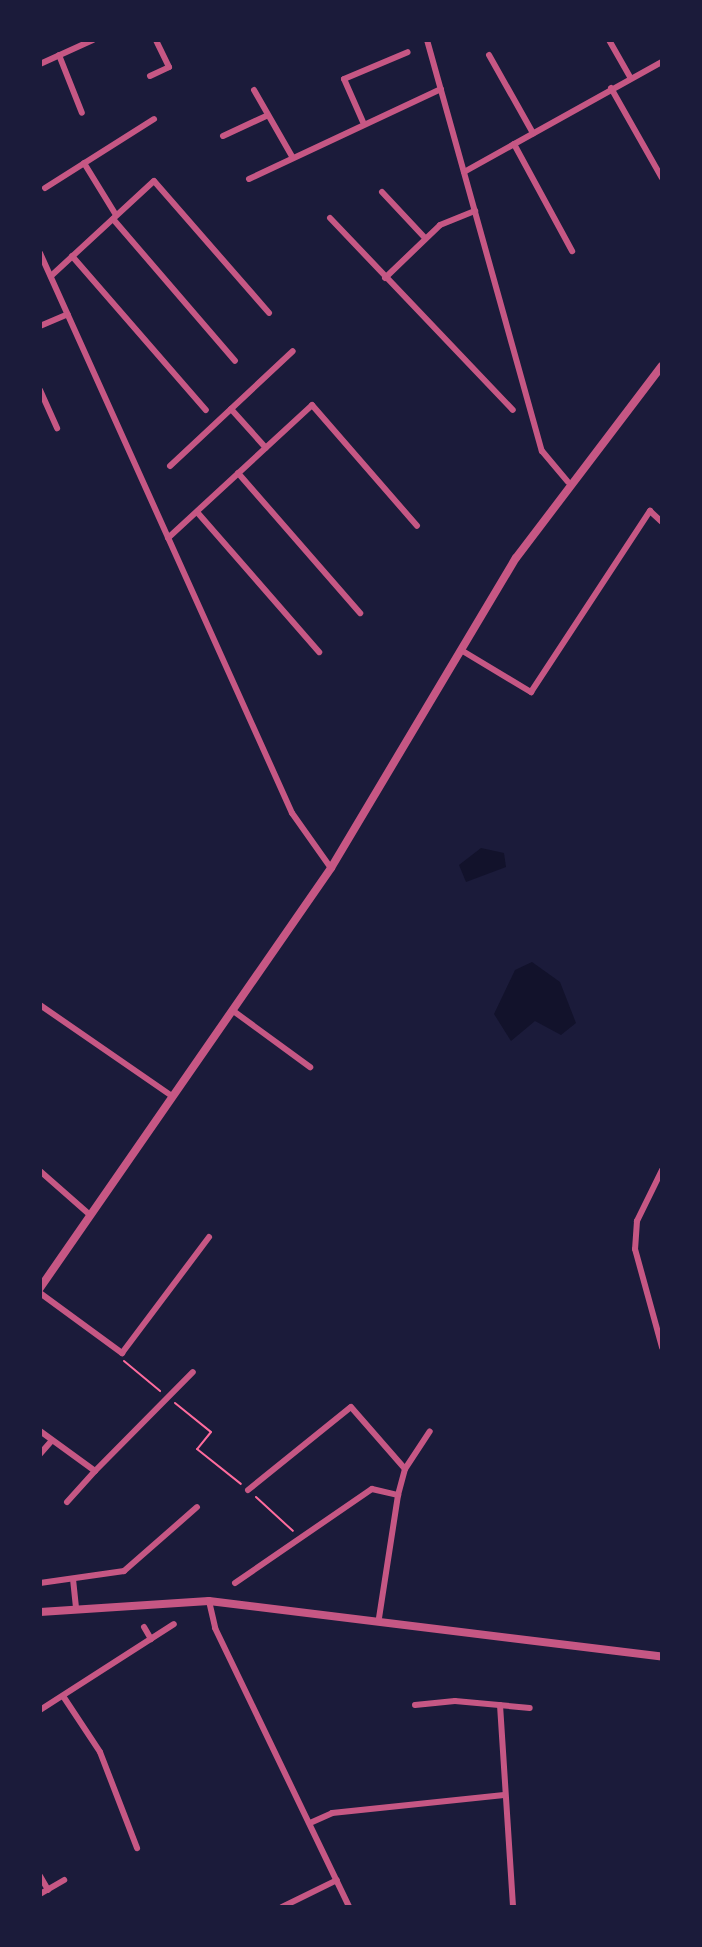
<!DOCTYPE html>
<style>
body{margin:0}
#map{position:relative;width:702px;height:1947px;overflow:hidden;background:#1b1b3a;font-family:"Fira Sans Condensed",sans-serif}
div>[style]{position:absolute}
.water>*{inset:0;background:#12122b}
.path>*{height:2px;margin:-1px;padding:0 1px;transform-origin:1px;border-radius:1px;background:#ff6b9d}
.minor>*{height:6px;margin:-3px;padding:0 3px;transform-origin:3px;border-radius:3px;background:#c65784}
.tertiary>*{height:8px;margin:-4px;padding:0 4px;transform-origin:4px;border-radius:4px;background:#c65784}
span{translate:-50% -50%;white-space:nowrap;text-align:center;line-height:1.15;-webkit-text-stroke:5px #1b1b3a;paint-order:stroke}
.frame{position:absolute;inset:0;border:42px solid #1b1b3a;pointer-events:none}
</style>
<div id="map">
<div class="water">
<i style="clip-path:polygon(481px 848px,504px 853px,506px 867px,466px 882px,459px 865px)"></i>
<i style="clip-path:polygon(532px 962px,560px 982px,576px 1023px,561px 1035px,535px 1021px,511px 1041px,494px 1014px,515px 970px)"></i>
</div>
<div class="path">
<i style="left:124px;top:1361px;width:47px;rotate:39.8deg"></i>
<i style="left:175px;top:1403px;width:46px;rotate:38.9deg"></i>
<i style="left:211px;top:1432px;width:22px;rotate:129deg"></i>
<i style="left:197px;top:1449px;width:56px;rotate:38.5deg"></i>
<i style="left:256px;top:1497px;width:50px;rotate:42.6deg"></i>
</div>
<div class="minor">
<i style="left:427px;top:40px;width:427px;rotate:74.4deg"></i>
<i style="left:542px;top:451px;width:40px;rotate:50deg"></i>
<i style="left:609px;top:40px;width:43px;rotate:60.4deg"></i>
<i style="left:59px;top:55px;width:62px;rotate:68.4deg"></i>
<i style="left:489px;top:55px;width:90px;rotate:60.6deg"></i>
<i style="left:40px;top:64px;width:58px;rotate:-24.4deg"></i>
<i style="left:150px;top:76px;width:21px;rotate:-25deg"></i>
<i style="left:169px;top:67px;width:30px;rotate:-116deg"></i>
<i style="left:611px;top:88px;width:103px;rotate:60.5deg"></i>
<i style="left:254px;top:90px;width:78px;rotate:60.2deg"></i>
<i style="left:363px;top:122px;width:47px;rotate:-113.8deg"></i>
<i style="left:344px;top:79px;width:69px;rotate:-22.9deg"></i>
<i style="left:223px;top:136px;width:47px;rotate:-24.9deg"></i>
<i style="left:514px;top:144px;width:122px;rotate:61.5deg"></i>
<i style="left:84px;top:163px;width:61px;rotate:58.4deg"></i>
<i style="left:464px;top:172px;width:227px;rotate:-29.1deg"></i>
<i style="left:249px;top:179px;width:212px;rotate:-25.1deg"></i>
<i style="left:45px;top:188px;width:129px;rotate:-32.3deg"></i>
<i style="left:382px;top:192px;width:63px;rotate:46.9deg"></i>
<i style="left:330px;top:218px;width:265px;rotate:46.4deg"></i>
<i style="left:113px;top:219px;width:187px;rotate:49.3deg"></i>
<i style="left:40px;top:253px;width:614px;rotate:65.77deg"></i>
<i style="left:292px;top:813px;width:67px;rotate:54.7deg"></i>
<i style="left:72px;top:256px;width:204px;rotate:49deg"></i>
<i style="left:51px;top:276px;width:140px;rotate:-42.7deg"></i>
<i style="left:154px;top:181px;width:175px;rotate:48.9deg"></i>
<i style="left:385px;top:278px;width:76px;rotate:-43.9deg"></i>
<i style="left:440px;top:225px;width:38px;rotate:-22deg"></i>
<i style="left:40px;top:326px;width:30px;rotate:-23deg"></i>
<i style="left:40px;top:390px;width:42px;rotate:65.9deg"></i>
<i style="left:231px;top:409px;width:52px;rotate:48.1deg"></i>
<i style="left:170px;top:466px;width:168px;rotate:-43.1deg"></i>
<i style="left:238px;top:473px;width:186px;rotate:48.9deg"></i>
<i style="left:197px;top:512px;width:186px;rotate:48.9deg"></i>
<i style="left:168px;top:538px;width:196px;rotate:-42.7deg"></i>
<i style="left:312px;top:405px;width:160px;rotate:49deg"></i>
<i style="left:461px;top:650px;width:82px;rotate:31deg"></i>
<i style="left:531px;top:692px;width:217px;rotate:-56.7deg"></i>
<i style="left:650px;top:511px;width:16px;rotate:43deg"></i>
<i style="left:40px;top:1005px;width:160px;rotate:34.6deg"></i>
<i style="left:232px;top:1010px;width:97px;rotate:36.2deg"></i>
<i style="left:662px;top:1170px;width:57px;rotate:116.1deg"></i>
<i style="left:637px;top:1221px;width:28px;rotate:94deg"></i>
<i style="left:635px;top:1249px;width:102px;rotate:74.6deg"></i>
<i style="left:40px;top:1171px;width:67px;rotate:41.3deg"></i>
<i style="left:40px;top:1293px;width:102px;rotate:36.2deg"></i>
<i style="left:122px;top:1353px;width:145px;rotate:-53.1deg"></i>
<i style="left:40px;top:1431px;width:68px;rotate:36deg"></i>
<i style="left:95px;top:1471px;width:139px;rotate:-45.3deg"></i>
<i style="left:40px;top:1454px;width:18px;rotate:-49deg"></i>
<i style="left:248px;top:1490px;width:132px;rotate:-38.9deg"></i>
<i style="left:351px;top:1407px;width:82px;rotate:48.9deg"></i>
<i style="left:67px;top:1502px;width:42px;rotate:-47.9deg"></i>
<i style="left:73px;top:1579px;width:28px;rotate:84deg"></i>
<i style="left:40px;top:1583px;width:85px;rotate:-8.1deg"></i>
<i style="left:124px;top:1571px;width:97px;rotate:-41.2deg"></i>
<i style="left:235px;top:1583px;width:166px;rotate:-34.5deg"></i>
<i style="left:372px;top:1489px;width:27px;rotate:13deg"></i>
<i style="left:209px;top:1601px;width:28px;rotate:77deg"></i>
<i style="left:215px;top:1628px;width:310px;rotate:64.3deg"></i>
<i style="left:379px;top:1618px;width:124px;rotate:-81.2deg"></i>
<i style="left:398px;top:1495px;width:27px;rotate:-75deg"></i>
<i style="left:405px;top:1469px;width:45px;rotate:-56.7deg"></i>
<i style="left:144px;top:1627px;width:14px;rotate:60deg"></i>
<i style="left:63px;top:1696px;width:67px;rotate:56.5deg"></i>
<i style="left:100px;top:1752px;width:103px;rotate:68.9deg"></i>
<i style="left:415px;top:1705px;width:40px;rotate:-5.7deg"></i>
<i style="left:455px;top:1701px;width:75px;rotate:5.3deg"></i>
<i style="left:500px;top:1705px;width:202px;rotate:86.3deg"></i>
<i style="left:40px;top:1710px;width:159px;rotate:-32.7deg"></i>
<i style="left:310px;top:1823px;width:24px;rotate:-24deg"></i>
<i style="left:332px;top:1813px;width:173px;rotate:-6deg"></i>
<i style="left:40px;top:1876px;width:16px;rotate:60deg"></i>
<i style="left:40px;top:1894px;width:28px;rotate:-30deg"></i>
<i style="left:282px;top:1907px;width:61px;rotate:-26.1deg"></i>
</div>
<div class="tertiary">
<i style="left:40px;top:1288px;width:511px;rotate:-55.28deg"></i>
<i style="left:331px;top:868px;width:361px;rotate:-59.2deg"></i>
<i style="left:516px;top:558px;width:241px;rotate:-52.8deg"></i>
<i style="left:40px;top:1612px;width:169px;rotate:-3.7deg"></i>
<i style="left:209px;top:1601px;width:456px;rotate:7deg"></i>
</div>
<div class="frame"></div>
</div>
